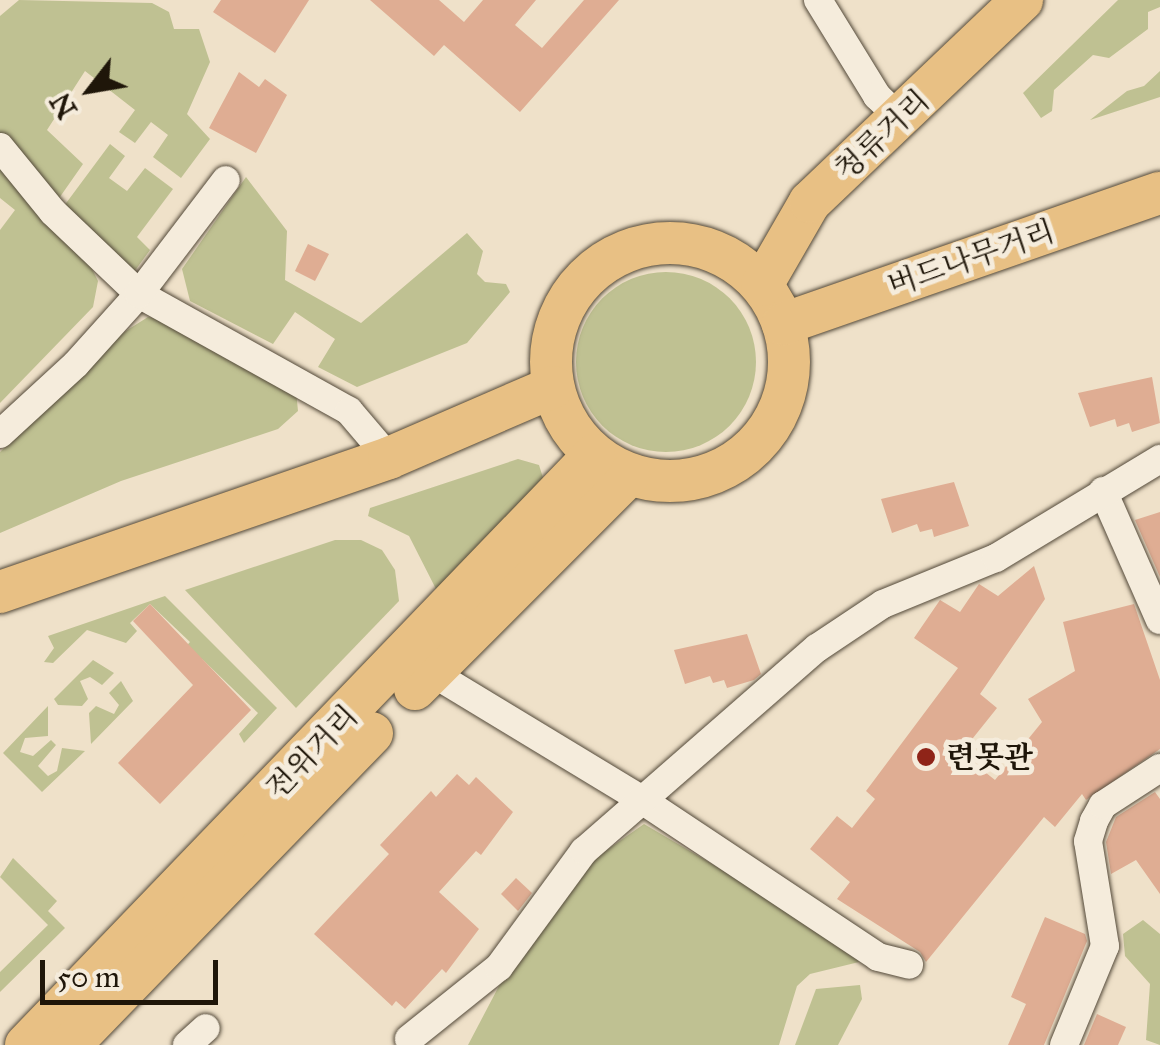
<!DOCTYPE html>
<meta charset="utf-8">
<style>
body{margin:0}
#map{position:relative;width:1160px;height:1045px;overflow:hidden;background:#efe1c9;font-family:"IM FELL Great Primer","Noto Serif KR",serif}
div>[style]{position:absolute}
.green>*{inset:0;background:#bfc192}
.round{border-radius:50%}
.building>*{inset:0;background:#dfad93}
.roads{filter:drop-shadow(0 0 2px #534939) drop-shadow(0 0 2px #534939)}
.street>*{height:28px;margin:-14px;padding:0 14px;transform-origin:14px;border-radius:14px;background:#f5ecdc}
.primary>*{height:42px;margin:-21px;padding:0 21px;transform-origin:21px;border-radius:21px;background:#e8c084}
.primary>.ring{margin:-21px;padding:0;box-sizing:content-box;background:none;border:42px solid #e8c084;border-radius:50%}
.dots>*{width:28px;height:28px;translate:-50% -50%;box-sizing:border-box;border:5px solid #f5ecdc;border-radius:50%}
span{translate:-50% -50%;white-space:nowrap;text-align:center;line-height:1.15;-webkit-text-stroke:10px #f5ecdc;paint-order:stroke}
.street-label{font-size:30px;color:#1f1609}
.poi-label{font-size:30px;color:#1f1609;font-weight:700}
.left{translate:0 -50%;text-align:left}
.north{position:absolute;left:40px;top:40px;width:100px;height:100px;-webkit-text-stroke:8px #f5ecdc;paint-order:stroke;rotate:239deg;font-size:28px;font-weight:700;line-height:40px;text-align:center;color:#1f1609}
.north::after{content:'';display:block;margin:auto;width:35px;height:45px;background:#1f1609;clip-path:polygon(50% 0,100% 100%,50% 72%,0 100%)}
.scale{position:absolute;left:40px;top:960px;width:178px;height:45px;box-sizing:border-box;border:5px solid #1f1609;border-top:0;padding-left:12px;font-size:30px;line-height:35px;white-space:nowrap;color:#1f1609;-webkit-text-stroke:8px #f5ecdc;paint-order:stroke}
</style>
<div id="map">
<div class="green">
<i style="clip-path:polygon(19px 0,152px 3px,169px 12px,174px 29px,199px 29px,210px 62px,187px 114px,210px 139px,181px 178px,153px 157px,168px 135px,151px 122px,135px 143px,119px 132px,135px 110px,85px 71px,47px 130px,83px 164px,55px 204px,0 142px,0 16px)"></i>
<i style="clip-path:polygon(1118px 0,1160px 0,1160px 7px,1148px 12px,1148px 29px,1109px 58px,1093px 55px,1054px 90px,1052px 111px,1041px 118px,1023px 93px)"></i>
<i style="clip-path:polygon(1160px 71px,1160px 97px,1090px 120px,1127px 91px,1144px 86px)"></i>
<i style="clip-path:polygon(110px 144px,125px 156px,109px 178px,127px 191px,145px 168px,173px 189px,137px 237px,150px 250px,131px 276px,61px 210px)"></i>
<i style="clip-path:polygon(0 163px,85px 255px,98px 281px,93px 307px,0 403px,0 230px,15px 210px,0 198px)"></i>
<i style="clip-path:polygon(246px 177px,287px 231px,285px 280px,361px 323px,467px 233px,483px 251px,477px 274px,485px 282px,506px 284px,510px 292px,467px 343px,357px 387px,318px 367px,335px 339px,295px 312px,273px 344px,190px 301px,182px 269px)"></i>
<i class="round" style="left:576px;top:272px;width:180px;height:180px"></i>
<i style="clip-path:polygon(148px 317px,176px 321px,296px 391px,298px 411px,278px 429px,121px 481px,0 533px,0 452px,121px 334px)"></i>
<i style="clip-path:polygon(518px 459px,539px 465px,545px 484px,437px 591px,409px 536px,368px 516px,370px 508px)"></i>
<i style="clip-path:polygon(335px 540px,361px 540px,382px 550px,395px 570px,399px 601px,296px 708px,185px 590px)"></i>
<i style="clip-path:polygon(165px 596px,277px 708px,244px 743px,239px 734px,258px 713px,202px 659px,177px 656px,190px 642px,150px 604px,130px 623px,137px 631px,126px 643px,87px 630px,53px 663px,44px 662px,54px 648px,48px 636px)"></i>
<i style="clip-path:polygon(93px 660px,114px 673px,102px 685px,90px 677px,80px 681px,88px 699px,82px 706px,58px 705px,54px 699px)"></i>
<i style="clip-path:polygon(121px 681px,133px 701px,91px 744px,89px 713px,96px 706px,114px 714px,119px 705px,109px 693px)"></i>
<i style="clip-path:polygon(48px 706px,48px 736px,25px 738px,20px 752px,33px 756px,51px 740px,56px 745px,38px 766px,48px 776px,57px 771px,62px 748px,85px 751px,42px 792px,3px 753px)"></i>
<i style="clip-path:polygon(644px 824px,845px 942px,859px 962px,810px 974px,797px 986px,779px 1045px,468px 1045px,510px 965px,594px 859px)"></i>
<i style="clip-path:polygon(13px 858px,57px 901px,48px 911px,65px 928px,0 992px,0 972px,48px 925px,0 877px)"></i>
<i style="clip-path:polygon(1143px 920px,1160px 934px,1160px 1045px,1146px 1040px,1150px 984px,1125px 956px,1123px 934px)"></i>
<i style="clip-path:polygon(860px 985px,862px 999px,838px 1045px,795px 1045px,816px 989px)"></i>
</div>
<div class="building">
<i style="clip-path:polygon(221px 0,309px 0,275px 53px,213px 12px)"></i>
<i style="clip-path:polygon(370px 0,439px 0,464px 22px,483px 0,536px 0,515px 25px,542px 48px,584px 0,619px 0,520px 112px,444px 45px,434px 56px)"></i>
<i style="clip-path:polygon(239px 72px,259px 87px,265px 79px,287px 95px,256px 153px,209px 128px)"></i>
<i style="clip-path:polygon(308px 244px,329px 254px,315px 281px,295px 271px)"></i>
<i style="clip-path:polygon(1152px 377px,1160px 423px,1132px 432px,1129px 423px,1117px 427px,1115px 419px,1090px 427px,1078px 393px)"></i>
<i style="clip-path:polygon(954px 482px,969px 526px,934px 537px,932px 529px,920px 532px,917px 524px,892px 533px,881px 499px)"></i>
<i style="clip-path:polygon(1160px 512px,1160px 577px,1135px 520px)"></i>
<i style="clip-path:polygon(1034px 566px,1045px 599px,980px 694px,997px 708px,961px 753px,995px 780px,1042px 722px,1028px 699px,1075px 671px,1063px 622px,1134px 604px,1160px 680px,1160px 749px,1086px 800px,1082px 794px,1055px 827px,1044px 817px,926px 962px,920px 952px,837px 899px,850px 882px,810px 849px,837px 816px,852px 828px,875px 799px,866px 791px,958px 668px,914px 638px,940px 600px,960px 612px,979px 584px,998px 596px)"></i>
<i style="clip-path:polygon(150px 604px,251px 710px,160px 804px,118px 763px,193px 685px,133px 621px)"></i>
<i style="clip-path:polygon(747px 634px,761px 674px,754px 680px,727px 688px,724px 680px,713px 683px,710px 676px,685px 684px,674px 650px)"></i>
<i style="clip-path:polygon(457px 774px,469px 785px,476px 777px,513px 812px,481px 855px,476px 851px,439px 892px,479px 929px,446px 973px,442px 969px,405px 1009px,396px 1001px,392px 1006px,314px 934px,389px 854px,380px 845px,431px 791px,436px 797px)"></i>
<i style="clip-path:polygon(1155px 792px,1160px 799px,1160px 894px,1136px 860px,1111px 874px,1106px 842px,1116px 817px)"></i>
<i style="clip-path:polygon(516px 878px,532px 893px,518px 911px,501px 894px)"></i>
<i style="clip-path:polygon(1045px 917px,1085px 934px,1087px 941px,1044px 1045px,1008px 1045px,1026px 1004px,1011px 997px)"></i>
<i style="clip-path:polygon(1097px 1014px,1126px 1027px,1118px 1045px,1084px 1045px)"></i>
</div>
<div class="roads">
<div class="street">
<i style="left:818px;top:0;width:113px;rotate:58.4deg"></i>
<i style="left:877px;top:96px;width:32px;rotate:44deg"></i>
<i style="left:0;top:147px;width:84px;rotate:50.8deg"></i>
<i style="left:53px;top:212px;width:119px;rotate:43.6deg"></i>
<i style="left:139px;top:294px;width:240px;rotate:29.1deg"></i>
<i style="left:349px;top:411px;width:62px;rotate:49.6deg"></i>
<i style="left:0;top:434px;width:103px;rotate:-42.6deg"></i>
<i style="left:76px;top:364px;width:94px;rotate:-48deg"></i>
<i style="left:139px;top:294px;width:143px;rotate:-52.7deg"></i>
<i style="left:1103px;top:491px;width:141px;rotate:66.2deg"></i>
<i style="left:431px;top:672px;width:247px;rotate:31.2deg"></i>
<i style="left:642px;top:800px;width:283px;rotate:33.6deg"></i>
<i style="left:878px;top:957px;width:32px;rotate:14deg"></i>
<i style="left:409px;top:1039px;width:115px;rotate:-38.7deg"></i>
<i style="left:499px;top:967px;width:144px;rotate:-53.8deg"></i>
<i style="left:584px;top:851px;width:309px;rotate:-41.1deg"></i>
<i style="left:817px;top:648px;width:79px;rotate:-33.7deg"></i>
<i style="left:883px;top:604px;width:122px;rotate:-22.2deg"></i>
<i style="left:996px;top:558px;width:192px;rotate:-31.1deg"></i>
<i style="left:187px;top:1045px;width:25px;rotate:-42deg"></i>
<i style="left:1064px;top:1045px;width:107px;rotate:-67.5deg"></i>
<i style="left:1105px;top:946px;width:106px;rotate:-99.2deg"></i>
<i style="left:1088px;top:841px;width:21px;rotate:-73deg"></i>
<i style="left:1094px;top:821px;width:18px;rotate:-61deg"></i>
<i style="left:1103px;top:805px;width:68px;rotate:-33deg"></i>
</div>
<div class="primary">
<i class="ring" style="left:551px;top:243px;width:196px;height:196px"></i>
<i style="left:762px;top:285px;width:96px;rotate:-60deg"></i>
<i style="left:810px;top:202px;width:293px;rotate:-43.6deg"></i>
<i style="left:783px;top:324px;width:399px;rotate:-19.2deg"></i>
<i style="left:0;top:592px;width:411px;rotate:-19deg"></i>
<i style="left:389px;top:458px;width:179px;rotate:-23.4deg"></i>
<i style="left:415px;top:689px;width:303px;rotate:-45deg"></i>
<i style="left:26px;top:1045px;width:819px;rotate:-46.09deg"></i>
<i style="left:70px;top:1045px;width:434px;rotate:-45.9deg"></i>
</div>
</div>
<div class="dots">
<i style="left:926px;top:757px;background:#8f2418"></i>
</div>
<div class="street-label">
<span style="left:882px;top:135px;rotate:-43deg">청류거리</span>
<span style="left:971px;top:258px;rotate:-19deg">버드나무거리</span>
<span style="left:312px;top:752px;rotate:-46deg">전위거리</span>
</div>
<div class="poi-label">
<span class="left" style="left:946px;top:757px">련못관</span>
</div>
<div class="north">N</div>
<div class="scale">50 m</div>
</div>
